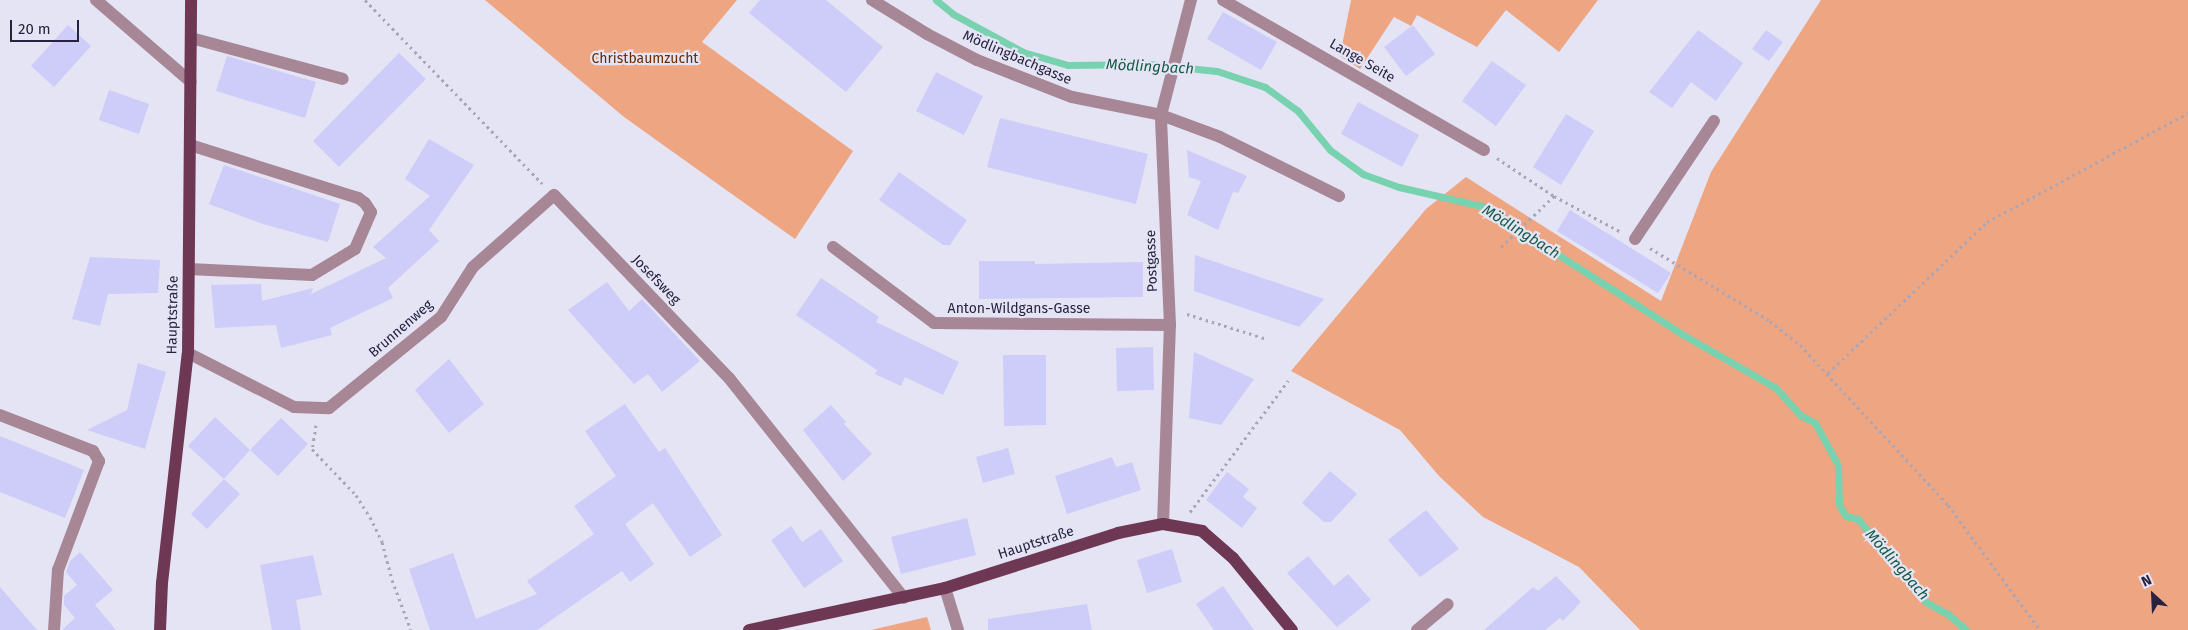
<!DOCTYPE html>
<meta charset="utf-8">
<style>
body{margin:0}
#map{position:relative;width:2188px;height:630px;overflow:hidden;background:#e5e4f4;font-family:"Fira Sans",sans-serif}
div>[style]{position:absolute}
.green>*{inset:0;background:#eea581}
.stream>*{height:7px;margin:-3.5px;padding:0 3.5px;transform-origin:3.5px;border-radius:3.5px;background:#78d2b0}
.building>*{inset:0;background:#ceccf8}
.path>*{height:3px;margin-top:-1.5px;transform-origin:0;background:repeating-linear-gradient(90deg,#a7a5ba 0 2.5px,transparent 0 6.5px)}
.minor>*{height:12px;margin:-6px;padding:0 6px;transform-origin:6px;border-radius:6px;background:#a78696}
.major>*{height:12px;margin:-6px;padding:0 6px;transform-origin:6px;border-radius:6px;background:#6e3855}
span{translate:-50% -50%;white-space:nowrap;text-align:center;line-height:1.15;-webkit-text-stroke:4.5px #e5e4f4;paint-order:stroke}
.street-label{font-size:14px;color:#262240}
.park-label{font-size:14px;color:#6a2a00}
.water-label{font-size:15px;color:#135b45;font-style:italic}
.north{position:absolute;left:2128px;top:570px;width:50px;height:50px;-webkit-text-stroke:4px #e5e4f4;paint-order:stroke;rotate:335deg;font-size:14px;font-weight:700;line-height:20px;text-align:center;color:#262240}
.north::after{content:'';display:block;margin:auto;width:18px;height:22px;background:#262240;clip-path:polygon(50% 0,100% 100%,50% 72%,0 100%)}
.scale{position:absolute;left:10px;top:20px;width:69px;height:22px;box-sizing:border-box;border:2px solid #262240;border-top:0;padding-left:6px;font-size:15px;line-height:18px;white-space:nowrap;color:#262240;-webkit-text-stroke:4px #e5e4f4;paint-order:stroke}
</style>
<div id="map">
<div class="green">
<i style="clip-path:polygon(485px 0,737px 0,702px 42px,853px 151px,795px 239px,624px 117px)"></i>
<i style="clip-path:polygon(1351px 0,1598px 0,1559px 52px,1506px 10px,1477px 47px,1417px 15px,1411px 26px,1394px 17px,1360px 69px,1340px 56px)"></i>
<i style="clip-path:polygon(1821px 0,2188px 0,2188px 630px,1640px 630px,1579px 567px,1483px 517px,1439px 476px,1400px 430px,1291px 371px,1426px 209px,1466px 177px,1661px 301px,1711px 172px)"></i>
<i style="clip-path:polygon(927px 617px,931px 630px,871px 630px)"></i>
</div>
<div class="stream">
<i style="left:936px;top:0;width:22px;rotate:39deg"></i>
<i style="left:953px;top:14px;width:80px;rotate:28.5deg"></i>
<i style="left:1023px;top:52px;width:47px;rotate:16.1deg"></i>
<i style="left:1068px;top:65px;width:81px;rotate:-0.7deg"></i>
<i style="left:1149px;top:64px;width:68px;rotate:5.9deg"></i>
<i style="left:1217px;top:71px;width:51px;rotate:18.4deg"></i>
<i style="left:1265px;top:87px;width:41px;rotate:36deg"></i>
<i style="left:1298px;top:111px;width:50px;rotate:50.6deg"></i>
<i style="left:1330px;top:150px;width:41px;rotate:36deg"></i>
<i style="left:1363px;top:174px;width:38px;rotate:20deg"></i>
<i style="left:1399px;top:187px;width:85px;rotate:12.9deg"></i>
<i style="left:1482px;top:206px;width:237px;rotate:32.6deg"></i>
<i style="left:1682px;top:334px;width:108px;rotate:29.9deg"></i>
<i style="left:1776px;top:388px;width:36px;rotate:48deg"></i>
<i style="left:1800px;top:415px;width:17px;rotate:28deg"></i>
<i style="left:1815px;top:423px;width:48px;rotate:61.3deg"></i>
<i style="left:1838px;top:465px;width:40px;rotate:88.6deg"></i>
<i style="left:1839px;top:505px;width:13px;rotate:58deg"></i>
<i style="left:1846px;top:516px;width:12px;rotate:14deg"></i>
<i style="left:1858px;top:519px;width:107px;rotate:50.7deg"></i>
<i style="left:1926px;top:602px;width:26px;rotate:29deg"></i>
<i style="left:1949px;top:615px;width:23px;rotate:41deg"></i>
</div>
<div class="building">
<i style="clip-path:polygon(760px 0,826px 0,883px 47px,846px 92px,749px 13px)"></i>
<i style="clip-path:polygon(1223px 12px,1277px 42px,1261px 70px,1207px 39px)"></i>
<i style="clip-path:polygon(68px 25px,91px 46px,54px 87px,31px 66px)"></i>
<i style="clip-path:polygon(1413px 25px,1435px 54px,1406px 76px,1384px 47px)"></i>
<i style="clip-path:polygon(1698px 30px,1743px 63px,1716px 101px,1691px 82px,1672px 108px,1649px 92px)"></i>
<i style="clip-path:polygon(1766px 30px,1783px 42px,1769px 61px,1752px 49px)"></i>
<i style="clip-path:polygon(399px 53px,426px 79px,339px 167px,313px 141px)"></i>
<i style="clip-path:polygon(227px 56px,316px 82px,305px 118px,216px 91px)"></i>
<i style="clip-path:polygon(1492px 61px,1526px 85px,1496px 126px,1462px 101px)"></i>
<i style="clip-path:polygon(936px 72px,983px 96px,964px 135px,916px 111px)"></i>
<i style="clip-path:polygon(109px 90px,149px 104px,139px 134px,99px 120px)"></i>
<i style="clip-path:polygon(1358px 102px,1419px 135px,1402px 167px,1341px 134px)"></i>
<i style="clip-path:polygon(1566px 114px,1594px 131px,1561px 185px,1533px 167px)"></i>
<i style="clip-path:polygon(1000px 118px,1148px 154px,1136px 204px,987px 167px)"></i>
<i style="clip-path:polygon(429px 139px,474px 165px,429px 230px,439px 241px,388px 288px,393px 298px,330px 328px,332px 335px,281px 348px,276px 325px,215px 328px,211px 285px,261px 284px,262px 301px,313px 288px,311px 294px,386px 258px,373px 247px,430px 196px,405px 179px)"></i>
<i style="clip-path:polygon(1187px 150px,1247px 176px,1238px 193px,1233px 192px,1218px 230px,1187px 215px,1201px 181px,1189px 177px)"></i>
<i style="clip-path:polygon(224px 165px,340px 204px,328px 242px,263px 224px,209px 204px)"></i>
<i style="clip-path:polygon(899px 172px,967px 220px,950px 245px,943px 245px,879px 200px)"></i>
<i style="clip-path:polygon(1570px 210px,1671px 273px,1658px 293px,1557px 231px)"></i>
<i style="clip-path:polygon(1195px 255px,1298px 290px,1324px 299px,1299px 327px,1194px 291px)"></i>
<i style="clip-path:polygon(90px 257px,160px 260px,158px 293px,108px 294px,100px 326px,72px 319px)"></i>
<i style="clip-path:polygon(979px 261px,1035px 261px,1035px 264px,1143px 262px,1143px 297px,979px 299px)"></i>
<i style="clip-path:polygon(821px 278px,879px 317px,876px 322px,959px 362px,943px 395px,905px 377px,901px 386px,875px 374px,877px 370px,796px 315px)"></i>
<i style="clip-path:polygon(607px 282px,629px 311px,642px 299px,700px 361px,662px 392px,648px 374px,634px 384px,568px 310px)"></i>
<i style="clip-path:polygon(1153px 347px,1154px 390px,1117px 391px,1116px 348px)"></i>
<i style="clip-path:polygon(1194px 352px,1254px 379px,1221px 425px,1189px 418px)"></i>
<i style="clip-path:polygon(1003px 355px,1046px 355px,1046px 425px,1004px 426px)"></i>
<i style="clip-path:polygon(449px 359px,484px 404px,449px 433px,415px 390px)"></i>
<i style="clip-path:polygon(138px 363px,166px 372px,145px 449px,87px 430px,127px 410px)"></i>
<i style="clip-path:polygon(625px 404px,659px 452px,665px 448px,722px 535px,690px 557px,653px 503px,625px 524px,654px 564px,630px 582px,622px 571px,537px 630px,430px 630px,409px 569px,453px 553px,476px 619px,537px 594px,527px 581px,594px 534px,574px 506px,616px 476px,585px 431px)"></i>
<i style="clip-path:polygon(831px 405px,846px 422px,844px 424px,872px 454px,843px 481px,803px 430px)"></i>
<i style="clip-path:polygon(215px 417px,250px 450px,224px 479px,188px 446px)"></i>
<i style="clip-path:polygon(281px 418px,308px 444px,278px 476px,250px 450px)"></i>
<i style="clip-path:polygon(0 436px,84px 470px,65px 518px,0 492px)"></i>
<i style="clip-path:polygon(1008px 448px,1015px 474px,983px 483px,976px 457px)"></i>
<i style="clip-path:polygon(1112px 457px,1116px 467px,1132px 462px,1141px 490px,1067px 514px,1055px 476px)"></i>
<i style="clip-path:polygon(1330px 471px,1357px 494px,1331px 522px,1324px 522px,1302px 503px)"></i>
<i style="clip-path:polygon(1227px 472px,1249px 489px,1243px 497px,1257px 508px,1242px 528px,1206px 500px)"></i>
<i style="clip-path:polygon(224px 479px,240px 494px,207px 529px,191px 514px)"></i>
<i style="clip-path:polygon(1426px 510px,1459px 549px,1420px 577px,1388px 540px)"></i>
<i style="clip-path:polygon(967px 518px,976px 555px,901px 574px,891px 537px)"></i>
<i style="clip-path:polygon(791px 526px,802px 542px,821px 529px,843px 561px,804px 588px,771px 540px)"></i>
<i style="clip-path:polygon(1172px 549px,1182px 582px,1147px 593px,1137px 560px)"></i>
<i style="clip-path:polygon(80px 552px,113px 590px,95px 605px,116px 630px,62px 630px,75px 618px,64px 605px,64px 596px,77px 585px,66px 572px,70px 561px)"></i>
<i style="clip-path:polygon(313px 555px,322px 595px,296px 600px,301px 630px,272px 630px,260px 565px)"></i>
<i style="clip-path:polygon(1308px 556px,1334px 586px,1348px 574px,1371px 600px,1337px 627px,1287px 573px)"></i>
<i style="clip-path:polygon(1556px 576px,1581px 602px,1563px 621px,1560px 618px,1545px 630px,1484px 630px,1533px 587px,1538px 591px)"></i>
<i style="clip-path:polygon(1223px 586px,1254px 630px,1214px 630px,1196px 604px)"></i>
<i style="clip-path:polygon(0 587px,37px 630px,0 630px)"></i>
<i style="clip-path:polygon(1087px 604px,1092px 630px,988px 630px,988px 619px)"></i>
</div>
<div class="path">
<i style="left:365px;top:0;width:255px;rotate:46deg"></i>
<i style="left:1497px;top:158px;width:69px;rotate:33.7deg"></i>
<i style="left:1554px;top:196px;width:76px;rotate:28.2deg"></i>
<i style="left:1501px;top:247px;width:74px;rotate:-43.9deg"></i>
<i style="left:1650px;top:248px;width:140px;rotate:31.3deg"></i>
<i style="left:1770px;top:321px;width:38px;rotate:39deg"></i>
<i style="left:1800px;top:345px;width:218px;rotate:47.2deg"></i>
<i style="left:1948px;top:505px;width:155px;rotate:53.6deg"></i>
<i style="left:1187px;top:314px;width:81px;rotate:17.3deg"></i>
<i style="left:1828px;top:373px;width:219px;rotate:-43.5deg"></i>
<i style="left:1987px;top:222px;width:229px;rotate:-28.5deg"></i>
<i style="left:316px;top:425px;width:24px;rotate:99deg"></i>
<i style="left:312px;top:449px;width:64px;rotate:46.3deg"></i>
<i style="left:356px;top:495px;width:26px;rotate:58deg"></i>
<i style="left:370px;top:517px;width:28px;rotate:64deg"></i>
<i style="left:382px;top:542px;width:39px;rotate:75deg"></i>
<i style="left:392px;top:580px;width:53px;rotate:69.2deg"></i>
<i style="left:1190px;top:512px;width:164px;rotate:-53.2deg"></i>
</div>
<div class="minor">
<i style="left:96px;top:0;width:125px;rotate:40.8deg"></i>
<i style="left:872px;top:0;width:65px;rotate:31.7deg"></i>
<i style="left:927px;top:34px;width:56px;rotate:27.5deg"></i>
<i style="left:977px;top:60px;width:102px;rotate:21.3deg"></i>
<i style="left:1072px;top:97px;width:91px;rotate:11.4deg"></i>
<i style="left:1161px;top:115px;width:63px;rotate:20.4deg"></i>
<i style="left:1220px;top:137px;width:133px;rotate:26.4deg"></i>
<i style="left:1223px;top:0;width:301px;rotate:29.9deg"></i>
<i style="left:191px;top:38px;width:157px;rotate:15.1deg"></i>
<i style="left:1635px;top:239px;width:142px;rotate:-56.2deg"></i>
<i style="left:833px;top:247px;width:126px;rotate:37deg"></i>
<i style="left:934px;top:323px;width:236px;rotate:0.5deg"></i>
<i style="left:189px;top:269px;width:123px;rotate:2.8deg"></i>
<i style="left:312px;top:275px;width:50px;rotate:-31.2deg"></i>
<i style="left:355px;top:249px;width:40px;rotate:-66.6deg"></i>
<i style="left:371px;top:212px;width:11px;rotate:-124deg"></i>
<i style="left:365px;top:203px;width:9px;rotate:-144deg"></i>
<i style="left:358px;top:198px;width:176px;rotate:-162.5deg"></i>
<i style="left:188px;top:353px;width:119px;rotate:27deg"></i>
<i style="left:294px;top:407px;width:35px;rotate:2deg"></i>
<i style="left:329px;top:408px;width:144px;rotate:-39.1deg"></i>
<i style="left:441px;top:317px;width:59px;rotate:-57.4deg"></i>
<i style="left:473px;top:267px;width:108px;rotate:-41.6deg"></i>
<i style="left:554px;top:195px;width:253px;rotate:46.3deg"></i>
<i style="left:729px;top:378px;width:281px;rotate:51.5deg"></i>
<i style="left:0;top:415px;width:100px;rotate:21.2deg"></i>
<i style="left:93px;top:451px;width:12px;rotate:59deg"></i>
<i style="left:99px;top:461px;width:116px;rotate:110.6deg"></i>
<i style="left:58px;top:570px;width:60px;rotate:93.8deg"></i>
<i style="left:1163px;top:524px;width:199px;rotate:-88deg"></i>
<i style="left:1170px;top:325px;width:210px;rotate:-92.5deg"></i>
<i style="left:1161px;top:115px;width:119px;rotate:-75.4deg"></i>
<i style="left:945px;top:588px;width:44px;rotate:72.8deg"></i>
<i style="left:1417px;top:630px;width:40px;rotate:-40deg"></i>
</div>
<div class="major">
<i style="left:160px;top:630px;width:47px;rotate:-87.6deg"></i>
<i style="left:162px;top:583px;width:231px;rotate:-83.6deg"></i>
<i style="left:188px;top:353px;width:353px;rotate:-89.5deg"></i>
<i style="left:749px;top:630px;width:200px;rotate:-12.1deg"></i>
<i style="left:945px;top:588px;width:182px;rotate:-17.6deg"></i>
<i style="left:1118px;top:533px;width:46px;rotate:-11.3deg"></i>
<i style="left:1163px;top:524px;width:40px;rotate:10deg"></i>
<i style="left:1202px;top:531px;width:41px;rotate:41.1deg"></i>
<i style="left:1233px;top:558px;width:93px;rotate:50.7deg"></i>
</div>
<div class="street-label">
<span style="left:1017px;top:58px;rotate:23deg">Mödlingbachgasse</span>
<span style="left:1362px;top:61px;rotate:30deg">Lange Seite</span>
<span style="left:1152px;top:261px;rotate:-92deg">Postgasse</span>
<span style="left:656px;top:280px;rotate:46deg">Josefsweg</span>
<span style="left:1019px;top:309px">Anton-Wildgans-Gasse</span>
<span style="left:173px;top:315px;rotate:-89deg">Hauptstraße</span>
<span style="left:401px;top:329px;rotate:-41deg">Brunnenweg</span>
<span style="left:1036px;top:543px;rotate:-18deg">Hauptstraße</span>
</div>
<div class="park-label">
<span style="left:645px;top:59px">Christbaumzucht</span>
</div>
<div class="water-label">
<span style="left:1150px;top:67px;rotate:3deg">Mödlingbach</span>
<span style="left:1521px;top:232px;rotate:32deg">Mödlingbach</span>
<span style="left:1897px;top:565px;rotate:49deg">Mödlingbach</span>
</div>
<div class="north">N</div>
<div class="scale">20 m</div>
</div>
